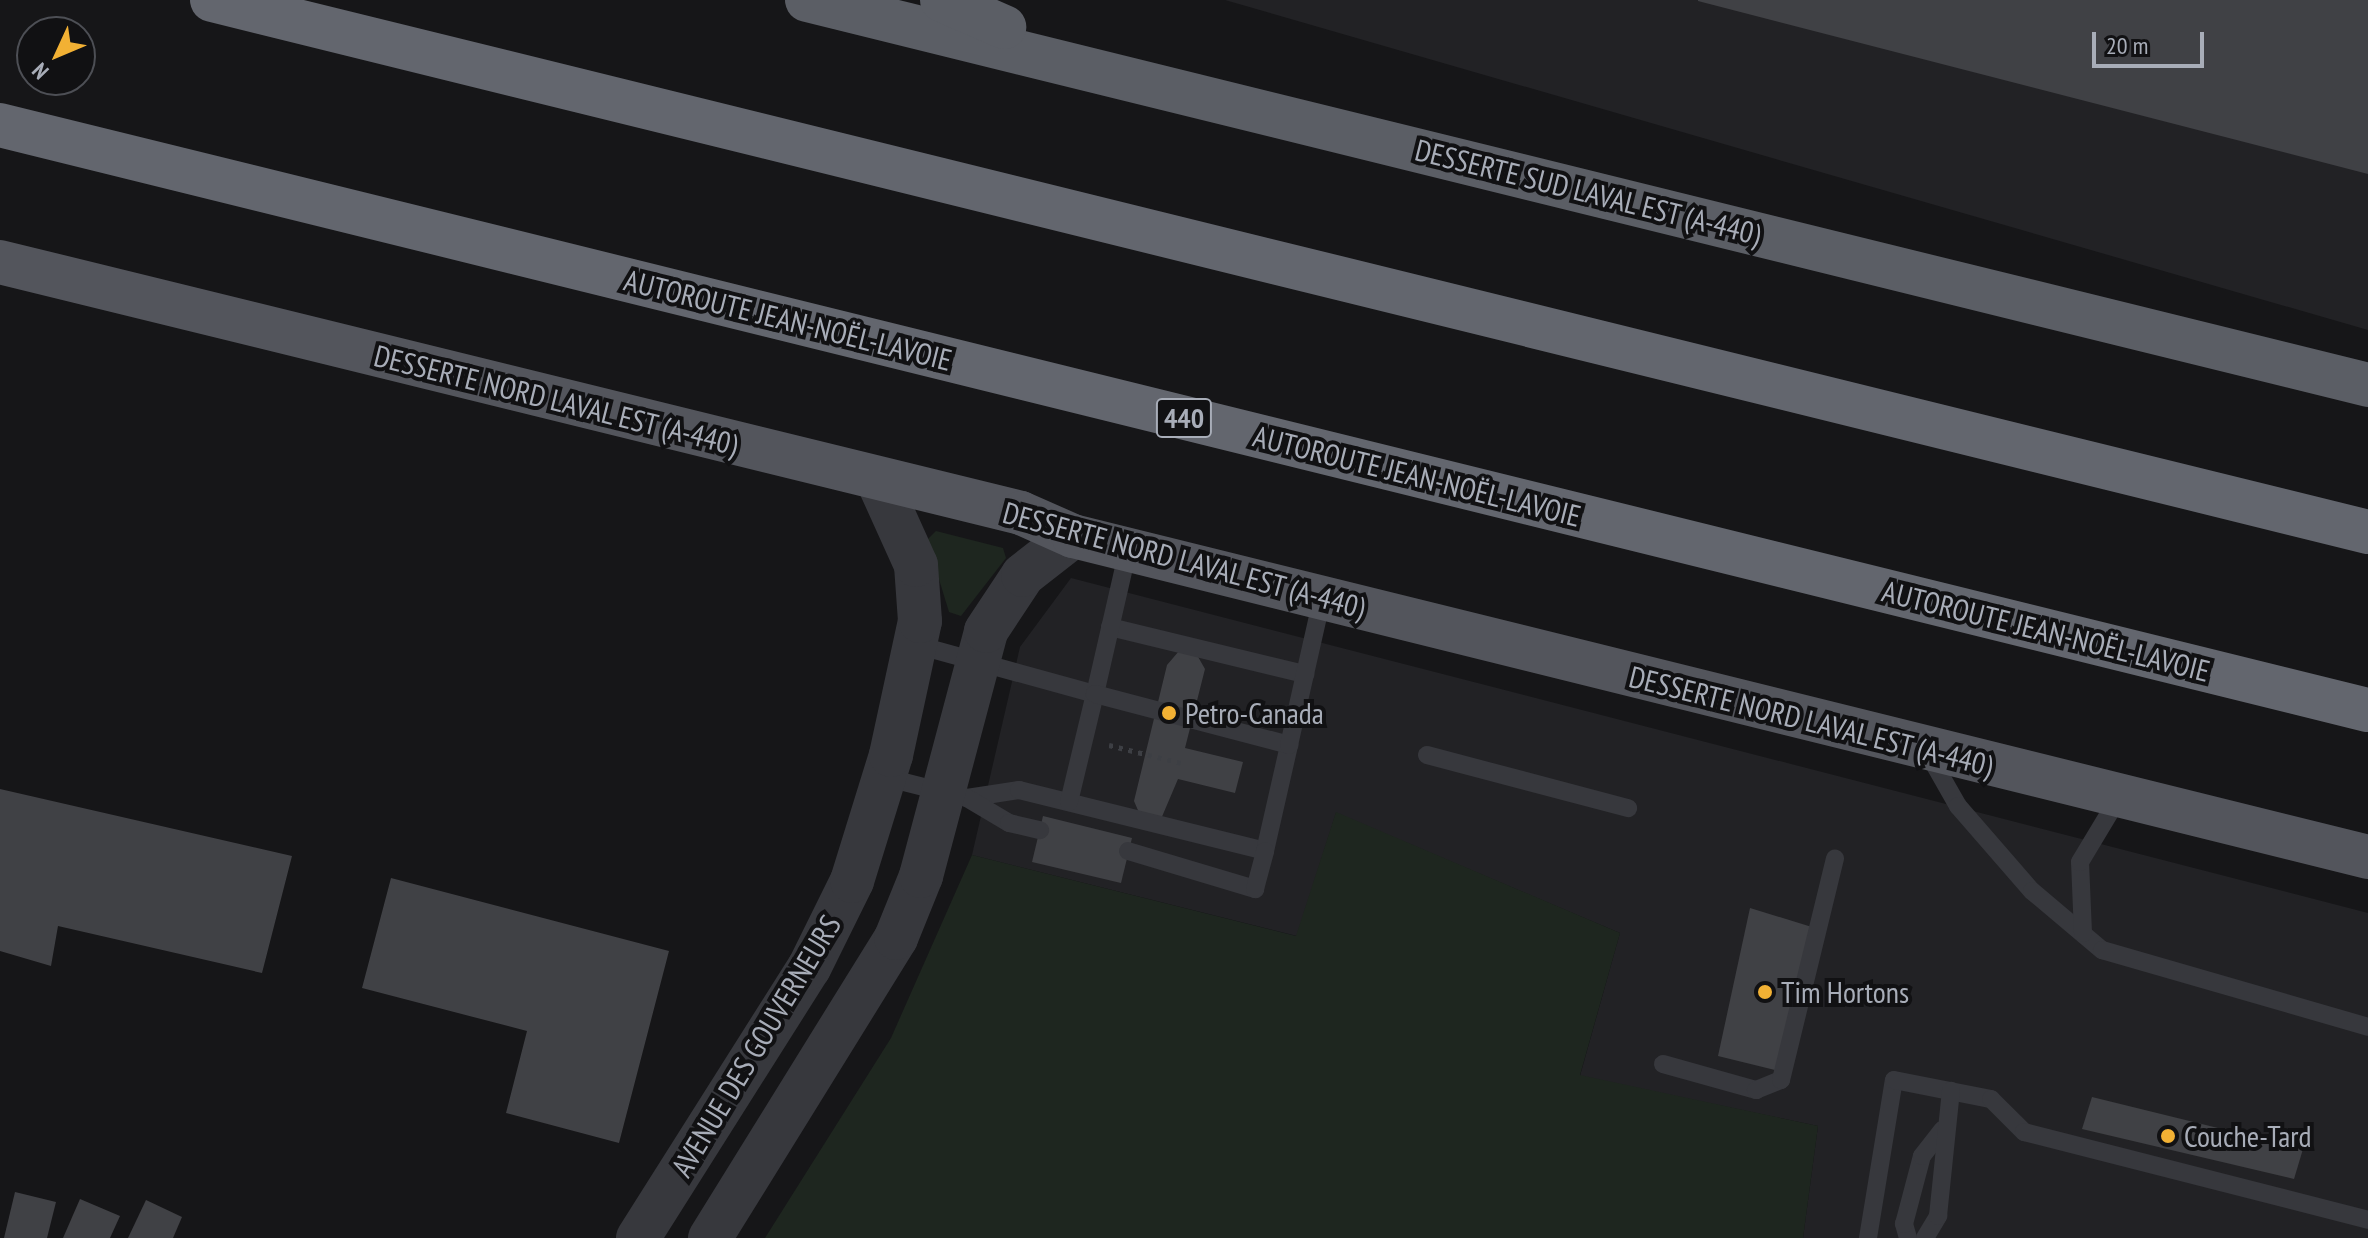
<!DOCTYPE html>
<meta charset="utf-8">
<style>
body{margin:0}
#map{position:relative;width:2368px;height:1238px;overflow:hidden;background:#161618;font-family:"PT Sans Narrow",sans-serif}
div>[style]{position:absolute}
.built>*{inset:0;background:#222225}
.green>*{inset:0;background:#1e261f}
.building>*{inset:0;background:#404145}
.path>*{height:5px;margin-top:-2.5px;transform-origin:0;background:repeating-linear-gradient(90deg,#3d3f44 0 4px,transparent 0 10px)}
.service>*{height:18px;margin:-9px;padding:0 9px;transform-origin:9px;border-radius:9px;background:#37383d}
.tertiary>*{height:44px;margin:-22px;padding:0 22px;transform-origin:22px;border-radius:22px;background:#37383d}
.primary>*{height:44px;margin:-22px;padding:0 22px;transform-origin:22px;border-radius:22px;background:#53555c}
.trunk>*{height:44px;margin:-22px;padding:0 22px;transform-origin:22px;border-radius:22px;background:#5b5e65}
.motorway>*{height:44px;margin:-22px;padding:0 22px;transform-origin:22px;border-radius:22px;background:#63666e}
.dots>*{width:22px;height:22px;translate:-50% -50%;box-sizing:border-box;border:4px solid #111113;border-radius:50%}
span{translate:-50% -50%;white-space:nowrap;text-align:center;line-height:1.15;-webkit-text-stroke:8px #111113;paint-order:stroke}
.shield-label span{padding:2px 6px;background:#111113;border:2px solid;border-radius:6px;-webkit-text-stroke-width:0}
.shield-label{font-size:28px;color:#a8adb8;font-weight:700}
.street-label{font-size:30px;color:#a8adb8}
.poi-label{font-size:30px;color:#a8adb8}
.left{translate:0 -50%;text-align:left}
.north{position:absolute;left:16px;top:16px;width:80px;height:80px;box-sizing:border-box;background:#111113;border:2px solid #4d4f55;border-radius:50%;rotate:226deg;font-size:22px;font-weight:700;line-height:32px;text-align:center;color:#a8adb8}
.north::after{content:'';display:block;margin:auto;width:28px;height:36px;background:#f2b134;clip-path:polygon(50% 0,100% 100%,50% 72%,0 100%)}
.scale{position:absolute;left:2092px;top:32px;width:112px;height:36px;box-sizing:border-box;border:4px solid #a8adb8;border-top:0;padding-left:10px;font-size:24px;line-height:28px;white-space:nowrap;color:#a8adb8;-webkit-text-stroke:6px #111113;paint-order:stroke}
</style>
<div id="map">
<div class="built">
<i style="clip-path:polygon(1225px 0,2368px 0,2368px 330px)"></i>
<i style="clip-path:polygon(1071px 578px,2368px 913px,2368px 1238px,1803px 1238px,1818px 1126px,1580px 1076px,1620px 933px,1336px 813px,1297px 936px,972px 855px,1020px 647px)"></i>
</div>
<div class="green">
<i style="clip-path:polygon(936px 531px,1003px 548px,1006px 558px,961px 616px,949px 612px,927px 540px)"></i>
<i style="clip-path:polygon(1336px 812px,1620px 933px,1580px 1075px,1818px 1126px,1803px 1238px,765px 1238px,891px 1038px,972px 855px,1296px 936px)"></i>
</div>
<div class="building">
<i style="clip-path:polygon(1698px 0,2368px 0,2368px 174px,1698px 1px)"></i>
<i style="clip-path:polygon(1179px 651px,1197px 655px,1205px 669px,1185px 748px,1243px 762px,1235px 793px,1178px 779px,1161px 819px,1140px 815px,1134px 801px,1167px 665px)"></i>
<i style="clip-path:polygon(0 789px,292px 856px,262px 973px,58px 926px,51px 966px,0 951px)"></i>
<i style="clip-path:polygon(1043px 816px,1132px 838px,1121px 883px,1032px 862px)"></i>
<i style="clip-path:polygon(391px 878px,669px 951px,619px 1143px,506px 1113px,527px 1031px,362px 988px)"></i>
<i style="clip-path:polygon(1750px 908px,1815px 928px,1779px 1071px,1718px 1056px)"></i>
<i style="clip-path:polygon(2092px 1097px,2303px 1149px,2294px 1179px,2082px 1129px)"></i>
<i style="clip-path:polygon(15px 1192px,56px 1202px,47px 1238px,4px 1238px)"></i>
<i style="clip-path:polygon(80px 1199px,120px 1216px,110px 1238px,63px 1238px)"></i>
<i style="clip-path:polygon(146px 1200px,182px 1217px,173px 1238px,128px 1238px)"></i>
</div>
<div class="path">
<i style="left:1109px;top:745px;width:74px;rotate:14deg"></i>
</div>
<div class="service">
<i style="left:1110px;top:627px;width:201px;rotate:13.6deg"></i>
<i style="left:917px;top:645px;width:185px;rotate:15.4deg"></i>
<i style="left:1095px;top:694px;width:148px;rotate:-77.1deg"></i>
<i style="left:1427px;top:755px;width:208px;rotate:14.8deg"></i>
<i style="left:1929px;top:755px;width:59px;rotate:60.4deg"></i>
<i style="left:1958px;top:806px;width:113px;rotate:49deg"></i>
<i style="left:2032px;top:891px;width:92px;rotate:40.1deg"></i>
<i style="left:2102px;top:950px;width:277px;rotate:16.1deg"></i>
<i style="left:884px;top:777px;width:86px;rotate:14.2deg"></i>
<i style="left:967px;top:798px;width:53px;rotate:-8.7deg"></i>
<i style="left:1019px;top:790px;width:253px;rotate:13.9deg"></i>
<i style="left:1265px;top:851px;width:109px;rotate:-77.2deg"></i>
<i style="left:967px;top:798px;width:49px;rotate:30.8deg"></i>
<i style="left:1009px;top:823px;width:32px;rotate:13deg"></i>
<i style="left:1069px;top:802px;width:111px;rotate:-76.5deg"></i>
<i style="left:1095px;top:694px;width:201px;rotate:14.7deg"></i>
<i style="left:1289px;top:745px;width:150px;rotate:-77.3deg"></i>
<i style="left:1128px;top:851px;width:133px;rotate:16.7deg"></i>
<i style="left:1255px;top:889px;width:39px;rotate:-75deg"></i>
<i style="left:2083px;top:933px;width:71px;rotate:-92.4deg"></i>
<i style="left:2080px;top:862px;width:76px;rotate:-59deg"></i>
<i style="left:1663px;top:1064px;width:97px;rotate:15.6deg"></i>
<i style="left:1756px;top:1090px;width:27px;rotate:-22deg"></i>
<i style="left:1781px;top:1080px;width:228px;rotate:-76.3deg"></i>
<i style="left:1868px;top:1238px;width:160px;rotate:-80.7deg"></i>
<i style="left:1894px;top:1080px;width:99px;rotate:11.1deg"></i>
<i style="left:1991px;top:1099px;width:47px;rotate:45deg"></i>
<i style="left:2024px;top:1132px;width:355px;rotate:14.3deg"></i>
<i style="left:1908px;top:1238px;width:15px;rotate:-106deg"></i>
<i style="left:1904px;top:1224px;width:70px;rotate:-75.2deg"></i>
<i style="left:1922px;top:1156px;width:33px;rotate:-52deg"></i>
<i style="left:1925px;top:1238px;width:26px;rotate:-59deg"></i>
<i style="left:1938px;top:1216px;width:126px;rotate:-84.1deg"></i>
</div>
<div class="tertiary">
<i style="left:638px;top:1238px;width:320px;rotate:-57.7deg"></i>
<i style="left:809px;top:968px;width:97px;rotate:-63.7deg"></i>
<i style="left:852px;top:881px;width:132px;rotate:-72.8deg"></i>
<i style="left:891px;top:755px;width:137px;rotate:-77.8deg"></i>
<i style="left:920px;top:621px;width:56px;rotate:-94.1deg"></i>
<i style="left:916px;top:565px;width:92px;rotate:-114.3deg"></i>
<i style="left:710px;top:1238px;width:353px;rotate:-58.2deg"></i>
<i style="left:896px;top:938px;width:67px;rotate:-68deg"></i>
<i style="left:921px;top:876px;width:253px;rotate:-75.1deg"></i>
<i style="left:986px;top:631px;width:67px;rotate:-56.5deg"></i>
<i style="left:1023px;top:575px;width:63px;rotate:-38deg"></i>
</div>
<div class="primary">
<i style="left:0;top:262px;width:1051px;rotate:13.81deg"></i>
<i style="left:1021px;top:513px;width:57px;rotate:23.9deg"></i>
<i style="left:1073px;top:536px;width:1334px;rotate:13.92deg"></i>
</div>
<div class="trunk">
<i style="left:807px;top:0;width:1608px;rotate:13.85deg"></i>
<i style="left:942px;top:0;width:68px;rotate:23.5deg"></i>
</div>
<div class="motorway">
<i style="left:212px;top:0;width:2221px;rotate:13.86deg"></i>
<i style="left:0;top:125px;width:2439px;rotate:13.88deg"></i>
</div>
<div class="dots">
<i style="left:1169px;top:713px;background:#f2b134"></i>
<i style="left:1765px;top:992px;background:#f2b134"></i>
<i style="left:2168px;top:1136px;background:#f2b134"></i>
</div>
<div class="shield-label">
<span style="left:1184px;top:418px">440</span>
</div>
<div class="street-label">
<span style="left:1588px;top:192px;rotate:14deg">DESSERTE SUD LAVAL EST (A-440)</span>
<span style="left:788px;top:320px;rotate:14deg">AUTOROUTE JEAN-NOËL-LAVOIE</span>
<span style="left:556px;top:400px;rotate:14deg">DESSERTE NORD LAVAL EST (A-440)</span>
<span style="left:1417px;top:476px;rotate:14deg">AUTOROUTE JEAN-NOËL-LAVOIE</span>
<span style="left:1184px;top:560px;rotate:15deg">DESSERTE NORD LAVAL EST (A-440)</span>
<span style="left:2046px;top:631px;rotate:14deg">AUTOROUTE JEAN-NOËL-LAVOIE</span>
<span style="left:1811px;top:721px;rotate:14deg">DESSERTE NORD LAVAL EST (A-440)</span>
<span style="left:756px;top:1046px;rotate:-59deg">AVENUE DES GOUVERNEURS</span>
</div>
<div class="poi-label">
<span class="left" style="left:1185px;top:713px">Petro-Canada</span>
<span class="left" style="left:1781px;top:992px">Tim Hortons</span>
<span class="left" style="left:2184px;top:1136px">Couche-Tard</span>
</div>
<div class="north">N</div>
<div class="scale">20 m</div>
</div>
